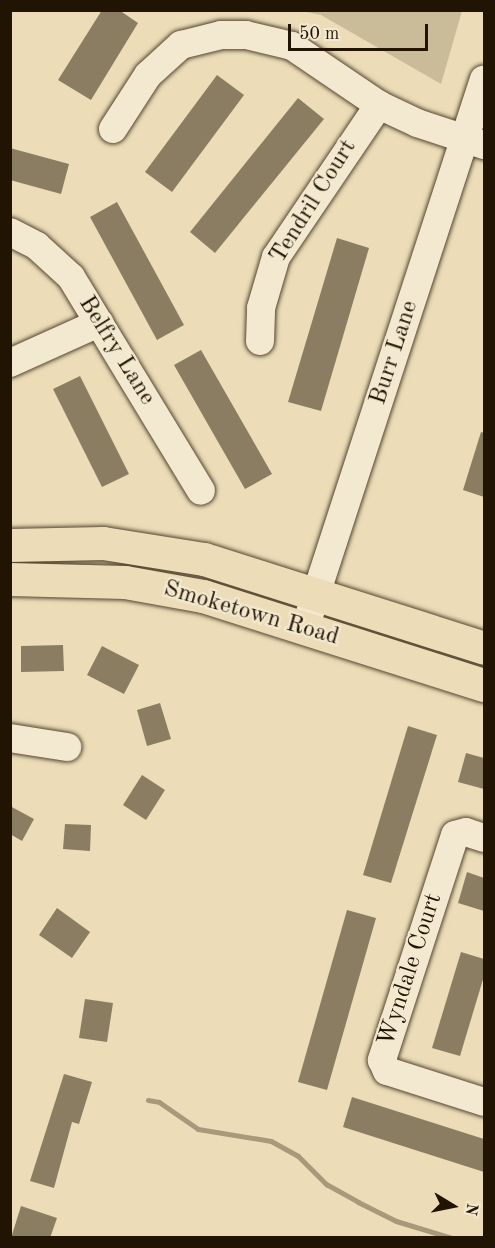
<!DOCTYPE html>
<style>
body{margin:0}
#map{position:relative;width:495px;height:1248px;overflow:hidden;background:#ecddb8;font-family:"Old Standard TT",serif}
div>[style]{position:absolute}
.green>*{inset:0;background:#cabb99}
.stream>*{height:5px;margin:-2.5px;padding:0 2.5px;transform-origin:2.5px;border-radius:2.5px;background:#a7997a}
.building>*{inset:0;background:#8b7d61}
.roads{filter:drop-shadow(0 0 2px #544630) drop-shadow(0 0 2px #544630)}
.minor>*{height:28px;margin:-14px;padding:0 14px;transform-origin:14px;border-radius:14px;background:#f3e9d1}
.major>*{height:33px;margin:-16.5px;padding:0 16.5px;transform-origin:16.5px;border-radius:16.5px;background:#ecddb8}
span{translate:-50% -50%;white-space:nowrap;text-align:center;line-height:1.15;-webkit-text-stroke:4.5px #f3e9d1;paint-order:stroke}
.street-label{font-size:24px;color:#221402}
.frame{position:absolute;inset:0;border:12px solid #221402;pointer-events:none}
.north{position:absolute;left:423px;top:1176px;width:60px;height:60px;-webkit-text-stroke:4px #f3e9d1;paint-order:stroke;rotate:100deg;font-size:16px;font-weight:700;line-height:24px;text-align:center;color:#221402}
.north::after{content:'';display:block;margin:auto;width:21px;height:27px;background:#221402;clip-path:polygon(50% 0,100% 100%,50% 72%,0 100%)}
.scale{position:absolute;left:288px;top:24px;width:140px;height:27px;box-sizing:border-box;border:3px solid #221402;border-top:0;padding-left:8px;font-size:18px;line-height:21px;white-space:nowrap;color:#221402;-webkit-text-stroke:4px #f3e9d1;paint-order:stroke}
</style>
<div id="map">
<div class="green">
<i style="clip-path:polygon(301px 11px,462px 10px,462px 11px,441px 84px,321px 15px)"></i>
</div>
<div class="stream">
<i style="left:148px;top:1100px;width:11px;rotate:10deg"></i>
<i style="left:159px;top:1102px;width:47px;rotate:34.7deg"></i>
<i style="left:198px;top:1129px;width:74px;rotate:9.3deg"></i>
<i style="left:271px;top:1141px;width:31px;rotate:29deg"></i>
<i style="left:298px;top:1156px;width:40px;rotate:45deg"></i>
<i style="left:326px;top:1184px;width:37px;rotate:29deg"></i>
<i style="left:358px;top:1202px;width:42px;rotate:26.6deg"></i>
<i style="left:396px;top:1221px;width:59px;rotate:16.9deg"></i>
</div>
<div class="building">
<i style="clip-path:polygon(102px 10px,119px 10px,138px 23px,91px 100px,58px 80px)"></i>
<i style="clip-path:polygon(217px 75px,244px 95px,172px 192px,145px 172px)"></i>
<i style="clip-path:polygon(298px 98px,324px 119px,215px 253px,190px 232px)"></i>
<i style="clip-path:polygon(10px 148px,69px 164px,61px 194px,10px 180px)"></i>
<i style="clip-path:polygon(117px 202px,184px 325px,157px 340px,90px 217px)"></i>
<i style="clip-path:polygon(337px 238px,369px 248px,321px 411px,288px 402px)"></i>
<i style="clip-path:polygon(201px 350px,272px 474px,245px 489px,174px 365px)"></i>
<i style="clip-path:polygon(80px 376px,129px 474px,102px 487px,53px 389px)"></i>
<i style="clip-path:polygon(481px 432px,484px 433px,484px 497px,463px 490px)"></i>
<i style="clip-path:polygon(63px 645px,64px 671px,21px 672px,21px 646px)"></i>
<i style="clip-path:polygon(102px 646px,139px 665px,124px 694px,87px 675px)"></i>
<i style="clip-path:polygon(160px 703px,171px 739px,147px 746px,137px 710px)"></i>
<i style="clip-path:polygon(408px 726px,437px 735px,391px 883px,363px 875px)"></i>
<i style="clip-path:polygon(466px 753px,484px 758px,484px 789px,458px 782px)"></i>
<i style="clip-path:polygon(142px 775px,165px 790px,146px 820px,123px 805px)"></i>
<i style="clip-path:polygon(10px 806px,34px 819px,22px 841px,10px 834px)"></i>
<i style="clip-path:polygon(65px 824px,91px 825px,90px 851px,63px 849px)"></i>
<i style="clip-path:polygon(467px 872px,484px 878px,484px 911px,458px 903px)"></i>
<i style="clip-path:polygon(57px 908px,90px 932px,72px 958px,39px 935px)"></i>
<i style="clip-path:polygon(347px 910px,376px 918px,327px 1090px,298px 1082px)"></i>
<i style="clip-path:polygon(461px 952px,484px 959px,484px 976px,460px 1056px,432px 1048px)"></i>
<i style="clip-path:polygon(85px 999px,113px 1003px,107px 1042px,79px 1038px)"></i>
<i style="clip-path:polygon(64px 1074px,92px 1082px,79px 1124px,72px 1122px,54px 1188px,30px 1181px)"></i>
<i style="clip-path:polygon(352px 1097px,484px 1139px,484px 1172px,343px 1127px)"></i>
<i style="clip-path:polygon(21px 1206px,57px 1218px,50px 1238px,11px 1238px)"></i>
</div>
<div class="roads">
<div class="minor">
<i style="left:113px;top:129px;width:64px;rotate:-57.1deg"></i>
<i style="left:148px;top:75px;width:45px;rotate:-42.3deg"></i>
<i style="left:181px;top:45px;width:41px;rotate:-14deg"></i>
<i style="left:221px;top:35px;width:25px"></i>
<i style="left:246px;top:35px;width:47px;rotate:13.4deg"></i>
<i style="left:292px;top:46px;width:105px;rotate:34.1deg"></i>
<i style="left:379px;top:105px;width:42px;rotate:25.3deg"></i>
<i style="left:417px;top:123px;width:71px;rotate:18.2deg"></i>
<i style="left:10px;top:232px;width:30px;rotate:27deg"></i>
<i style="left:37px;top:246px;width:46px;rotate:42.4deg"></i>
<i style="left:71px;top:277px;width:250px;rotate:58.7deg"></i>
<i style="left:260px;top:341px;width:33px;rotate:-88deg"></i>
<i style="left:261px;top:308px;width:53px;rotate:-73.6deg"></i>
<i style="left:276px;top:257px;width:184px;rotate:-55.9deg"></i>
<i style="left:10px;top:363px;width:98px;rotate:-24.2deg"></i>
<i style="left:305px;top:628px;width:577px;rotate:-71.94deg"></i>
<i style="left:10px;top:738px;width:58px;rotate:9deg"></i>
<i style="left:484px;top:838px;width:19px;rotate:-162deg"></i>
<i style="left:466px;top:832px;width:11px;rotate:165deg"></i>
<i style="left:455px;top:835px;width:237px;rotate:108deg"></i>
<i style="left:382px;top:1060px;width:12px;rotate:66deg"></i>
<i style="left:387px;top:1071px;width:102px;rotate:17.7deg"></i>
</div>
<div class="major">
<i style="left:10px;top:545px;width:93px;rotate:-1.2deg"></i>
<i style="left:103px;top:543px;width:102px;rotate:9deg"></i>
<i style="left:204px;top:559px;width:294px;rotate:17.6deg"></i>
<i style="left:10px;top:579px;width:115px;rotate:1.5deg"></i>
<i style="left:125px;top:582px;width:79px;rotate:10.2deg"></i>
<i style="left:203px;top:596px;width:295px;rotate:17.6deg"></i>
</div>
</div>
<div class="street-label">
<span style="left:314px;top:202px;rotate:-58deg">Tendril Court</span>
<span style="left:116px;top:351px;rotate:58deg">Belfry Lane</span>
<span style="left:395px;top:353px;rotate:-72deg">Burr Lane</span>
<span style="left:251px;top:614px;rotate:16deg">Smoketown Road</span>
<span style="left:411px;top:970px;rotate:-72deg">Wyndale Court</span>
</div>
<div class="frame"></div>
<div class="north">N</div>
<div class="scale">50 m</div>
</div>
